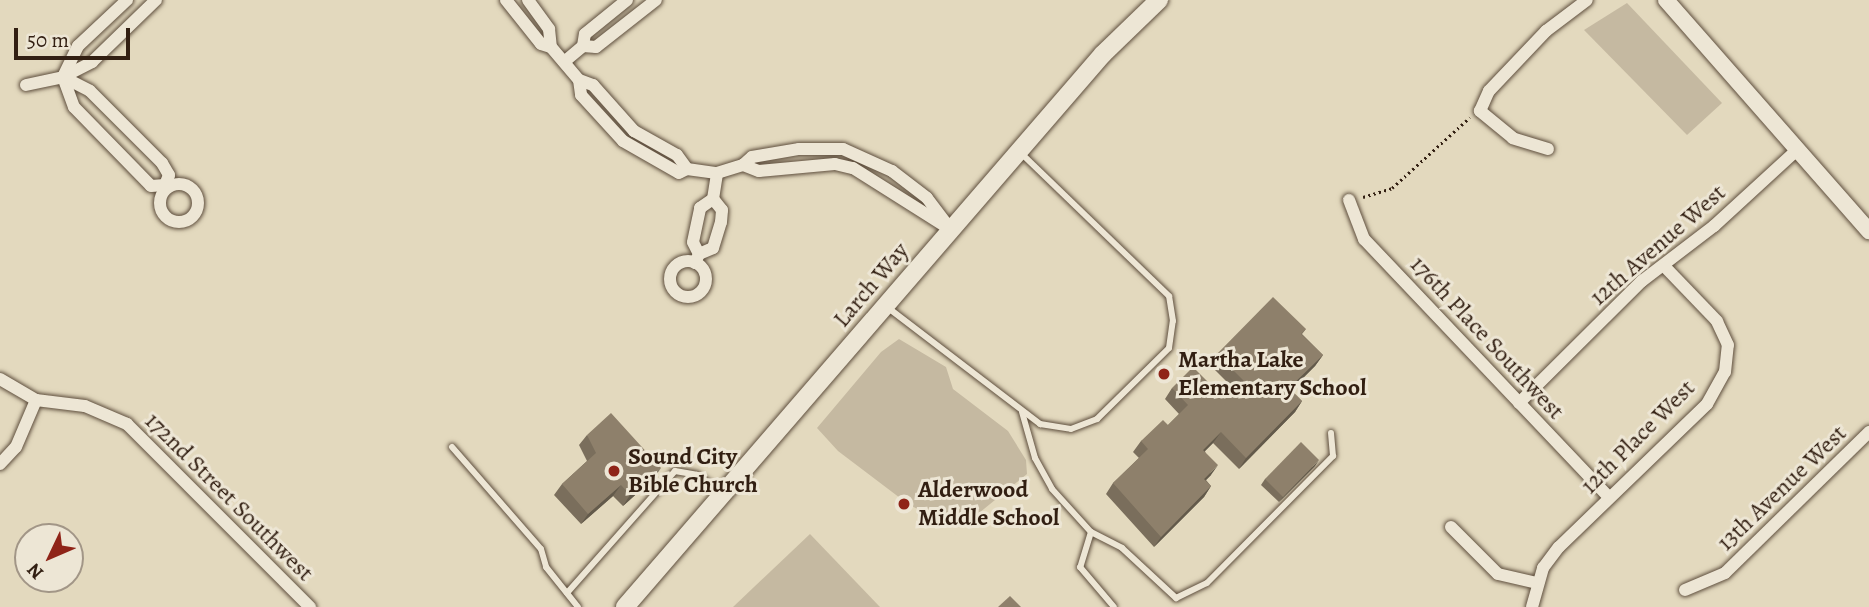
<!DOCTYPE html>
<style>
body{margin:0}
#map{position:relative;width:1869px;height:607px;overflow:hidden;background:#e3d9be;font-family:Alegreya,serif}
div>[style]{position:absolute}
.green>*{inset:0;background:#c5b9a1}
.path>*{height:2.5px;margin-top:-1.25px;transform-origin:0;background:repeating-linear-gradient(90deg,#321f12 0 2px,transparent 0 5.5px)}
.roads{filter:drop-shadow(0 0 2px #5e4e3d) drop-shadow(0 0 2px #5e4e3d)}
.service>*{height:6px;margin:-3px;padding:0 3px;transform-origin:3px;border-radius:3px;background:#ede6d5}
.minor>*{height:12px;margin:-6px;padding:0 6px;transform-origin:6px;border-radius:6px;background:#ede6d5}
.minor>.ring{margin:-6px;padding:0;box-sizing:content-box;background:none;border:12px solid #ede6d5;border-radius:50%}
.tertiary>*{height:16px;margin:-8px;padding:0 8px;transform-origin:8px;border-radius:8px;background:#ede6d5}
.secondary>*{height:18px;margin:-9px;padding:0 9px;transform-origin:9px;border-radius:9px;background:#ede6d5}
.wall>*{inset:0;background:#7a6e5c}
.shaded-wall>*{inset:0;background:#635a4b}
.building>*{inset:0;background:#8e806b}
.dots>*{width:19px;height:19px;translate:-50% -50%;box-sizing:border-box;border:4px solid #ede6d5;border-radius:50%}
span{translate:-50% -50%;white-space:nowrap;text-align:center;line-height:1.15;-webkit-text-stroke:6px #ede6d5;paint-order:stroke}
.street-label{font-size:24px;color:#321f12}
.poi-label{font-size:24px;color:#321f12;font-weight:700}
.left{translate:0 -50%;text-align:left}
.north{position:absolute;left:14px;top:523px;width:70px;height:70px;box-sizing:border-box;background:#ede6d5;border:2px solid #a29687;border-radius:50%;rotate:226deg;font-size:19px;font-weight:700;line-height:28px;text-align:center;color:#321f12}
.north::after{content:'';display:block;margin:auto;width:24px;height:32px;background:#8f2418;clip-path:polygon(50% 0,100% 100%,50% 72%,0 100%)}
.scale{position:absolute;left:14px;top:28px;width:116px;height:32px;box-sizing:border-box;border:4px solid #321f12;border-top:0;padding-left:9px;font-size:21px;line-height:24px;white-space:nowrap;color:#321f12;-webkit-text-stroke:5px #ede6d5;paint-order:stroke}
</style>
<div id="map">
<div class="green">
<i style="clip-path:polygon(1627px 3px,1722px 103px,1687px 135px,1584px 30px)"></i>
<i style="clip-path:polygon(899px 339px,946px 367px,953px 389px,1008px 431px,1026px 460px,1027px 474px,963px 526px,940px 521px,908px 504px,838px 451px,817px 428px,881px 352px)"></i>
<i style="clip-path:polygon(810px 534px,880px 607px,733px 607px)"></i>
</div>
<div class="path">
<i style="left:1363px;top:197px;width:30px;rotate:-17deg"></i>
<i style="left:1392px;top:188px;width:105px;rotate:-42.3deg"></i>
</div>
<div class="roads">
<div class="service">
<i style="left:887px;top:307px;width:193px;rotate:37.4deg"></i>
<i style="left:1040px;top:424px;width:31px;rotate:9deg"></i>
<i style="left:1071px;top:429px;width:28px;rotate:-21deg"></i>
<i style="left:1097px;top:419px;width:101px;rotate:-44.6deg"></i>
<i style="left:1169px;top:348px;width:27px;rotate:-82deg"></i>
<i style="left:1173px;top:321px;width:25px;rotate:-99deg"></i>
<i style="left:1169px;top:296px;width:206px;rotate:-136deg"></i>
<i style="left:1022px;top:412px;width:48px;rotate:74.2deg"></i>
<i style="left:1035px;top:458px;width:35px;rotate:61deg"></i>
<i style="left:1052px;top:489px;width:58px;rotate:47.8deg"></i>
<i style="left:1091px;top:532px;width:37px;rotate:107deg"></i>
<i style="left:1080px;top:567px;width:52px;rotate:49.6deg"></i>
<i style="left:452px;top:447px;width:135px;rotate:48.9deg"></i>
<i style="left:541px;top:549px;width:19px;rotate:74deg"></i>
<i style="left:546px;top:567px;width:51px;rotate:51.3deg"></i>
<i style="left:1091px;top:532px;width:35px;rotate:27deg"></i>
<i style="left:1122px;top:548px;width:74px;rotate:42.8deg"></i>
<i style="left:1176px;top:598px;width:34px;rotate:-26deg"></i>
<i style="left:1207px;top:583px;width:179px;rotate:-45.2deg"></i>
<i style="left:1333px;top:456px;width:23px;rotate:-95deg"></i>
<i style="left:567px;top:593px;width:163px;rotate:-48.5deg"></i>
<i style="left:675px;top:471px;width:22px;rotate:10deg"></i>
<i style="left:697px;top:475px;width:29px;rotate:35deg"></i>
</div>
<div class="minor">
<i style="left:127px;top:0;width:67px;rotate:136.8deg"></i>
<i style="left:78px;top:46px;width:34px;rotate:116deg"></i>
<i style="left:63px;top:77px;width:32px;rotate:70deg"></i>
<i style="left:74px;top:107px;width:110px;rotate:45.7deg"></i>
<i style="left:151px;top:186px;width:14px;rotate:-4deg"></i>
<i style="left:506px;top:0;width:56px;rotate:51.5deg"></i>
<i style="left:541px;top:44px;width:10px;rotate:17deg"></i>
<i style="left:551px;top:47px;width:43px;rotate:49.7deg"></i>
<i style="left:579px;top:80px;width:15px;rotate:20deg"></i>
<i style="left:593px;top:85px;width:62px;rotate:48.3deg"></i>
<i style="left:634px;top:131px;width:49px;rotate:29.2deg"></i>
<i style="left:677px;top:155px;width:17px;rotate:54deg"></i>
<i style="left:528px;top:0;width:36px;rotate:54deg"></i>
<i style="left:549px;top:29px;width:18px;rotate:84deg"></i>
<i style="left:583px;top:46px;width:13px;rotate:4deg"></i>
<i style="left:596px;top:47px;width:76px;rotate:-38.1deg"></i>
<i style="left:564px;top:62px;width:25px;rotate:-40deg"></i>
<i style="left:583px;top:46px;width:12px;rotate:-81deg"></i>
<i style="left:585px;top:34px;width:54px;rotate:-39deg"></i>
<i style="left:63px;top:77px;width:30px;rotate:27deg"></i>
<i style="left:90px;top:91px;width:102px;rotate:45deg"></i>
<i style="left:162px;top:163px;width:14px;rotate:60deg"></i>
<i style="left:169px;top:175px;width:11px;rotate:112deg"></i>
<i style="left:579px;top:80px;width:15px;rotate:82deg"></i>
<i style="left:581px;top:95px;width:62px;rotate:47.6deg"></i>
<i style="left:623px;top:141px;width:64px;rotate:29.7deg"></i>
<i style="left:679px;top:173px;width:9px;rotate:-27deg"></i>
<i style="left:687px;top:169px;width:30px;rotate:8deg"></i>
<i style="left:717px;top:173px;width:27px;rotate:-17deg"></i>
<i style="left:743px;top:165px;width:12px;rotate:-42deg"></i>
<i style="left:752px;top:157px;width:48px;rotate:-9.7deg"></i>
<i style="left:799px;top:149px;width:44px"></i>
<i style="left:843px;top:149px;width:54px;rotate:24.2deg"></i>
<i style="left:892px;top:171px;width:44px;rotate:37.6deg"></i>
<i style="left:927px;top:198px;width:39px;rotate:53deg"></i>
<i style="left:26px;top:85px;width:38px;rotate:-12deg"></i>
<i style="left:63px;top:77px;width:33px;rotate:-27deg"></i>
<i style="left:92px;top:62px;width:89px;rotate:-44.1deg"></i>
<i style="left:1548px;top:149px;width:37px;rotate:-163deg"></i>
<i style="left:1513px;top:138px;width:43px;rotate:-140.7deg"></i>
<i style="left:1480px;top:111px;width:22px;rotate:-66deg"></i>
<i style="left:1489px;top:91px;width:83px;rotate:-46.5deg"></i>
<i style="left:1546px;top:31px;width:51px;rotate:-37.1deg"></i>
<i style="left:743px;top:165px;width:17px;rotate:21deg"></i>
<i style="left:759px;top:171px;width:76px;rotate:-5.3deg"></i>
<i style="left:835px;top:164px;width:18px;rotate:13deg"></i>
<i style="left:853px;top:168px;width:109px;rotate:32.2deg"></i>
<i class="ring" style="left:160px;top:184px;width:26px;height:26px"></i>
<i style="left:1349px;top:200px;width:42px;rotate:69deg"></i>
<i style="left:1364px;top:239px;width:354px;rotate:46.5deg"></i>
<i style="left:699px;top:254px;width:13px;rotate:-117deg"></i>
<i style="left:693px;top:242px;width:35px;rotate:-78deg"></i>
<i style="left:700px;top:208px;width:16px;rotate:-35deg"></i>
<i class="ring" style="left:670px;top:261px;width:24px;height:24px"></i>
<i style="left:695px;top:263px;width:10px;rotate:-66deg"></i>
<i style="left:699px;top:254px;width:15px;rotate:-23deg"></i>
<i style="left:713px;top:248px;width:27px;rotate:-73deg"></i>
<i style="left:721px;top:222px;width:12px;rotate:-85deg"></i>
<i style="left:722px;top:210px;width:14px;rotate:-129deg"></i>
<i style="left:713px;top:199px;width:26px;rotate:-81deg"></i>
<i style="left:0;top:379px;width:42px;rotate:30.3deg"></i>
<i style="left:36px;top:400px;width:49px;rotate:7deg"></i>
<i style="left:85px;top:406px;width:46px;rotate:23.2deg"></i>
<i style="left:127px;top:424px;width:259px;rotate:45deg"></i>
<i style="left:1519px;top:403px;width:173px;rotate:-44.8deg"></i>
<i style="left:1642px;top:281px;width:91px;rotate:-37.4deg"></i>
<i style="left:1714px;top:226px;width:113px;rotate:-42.5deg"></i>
<i style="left:0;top:464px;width:23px;rotate:-47deg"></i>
<i style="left:16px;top:447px;width:51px;rotate:-66.9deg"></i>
<i style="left:1451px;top:527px;width:66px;rotate:45deg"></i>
<i style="left:1498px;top:574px;width:40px;rotate:13deg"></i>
<i style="left:1685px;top:590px;width:43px;rotate:-23deg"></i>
<i style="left:1725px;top:573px;width:202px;rotate:-44.4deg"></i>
<i style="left:1532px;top:607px;width:41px;rotate:-74.2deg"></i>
<i style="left:1543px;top:568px;width:26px;rotate:-53deg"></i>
<i style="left:1559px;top:547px;width:206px;rotate:-44deg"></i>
<i style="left:1707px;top:404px;width:37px;rotate:-61deg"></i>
<i style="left:1725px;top:372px;width:27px;rotate:-84deg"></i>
<i style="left:1728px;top:345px;width:26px;rotate:-115deg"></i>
<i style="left:1717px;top:321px;width:76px;rotate:-133.9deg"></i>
</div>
<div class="tertiary">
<i style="left:1666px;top:0;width:308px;rotate:48.7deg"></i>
</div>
<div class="secondary">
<i style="left:625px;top:607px;width:731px;rotate:-49.16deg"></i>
<i style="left:1103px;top:54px;width:78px;rotate:-44deg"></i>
</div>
</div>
<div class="wall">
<i style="clip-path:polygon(1306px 329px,1302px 334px,1323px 355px,1315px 366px,1291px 390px,1302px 401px,1295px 412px,1239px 469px,1213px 443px,1205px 451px,1211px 475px,1206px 480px,1211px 486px,1204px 497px,1154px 547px,1106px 494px,1113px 483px,1139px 458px,1133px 452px,1141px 441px,1168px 425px,1179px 414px,1165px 399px,1172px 388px,1225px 399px,1235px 390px,1209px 364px,1217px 354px)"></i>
<i style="clip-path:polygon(587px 435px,653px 479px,623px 506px,613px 496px,581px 524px,554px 495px,562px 484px,587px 461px,579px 445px)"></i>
<i style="clip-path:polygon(1315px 466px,1279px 502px,1261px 485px,1265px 479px)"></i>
</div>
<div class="shaded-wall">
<i style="clip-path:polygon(1323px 355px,1315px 366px,1282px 399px,1289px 388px)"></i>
<i style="clip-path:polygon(1302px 401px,1295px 412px,1239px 469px,1246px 458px)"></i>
<i style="clip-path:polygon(1221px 432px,1213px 443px,1196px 460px,1203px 450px)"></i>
<i style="clip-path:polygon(1319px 460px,1315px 466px,1279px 502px,1283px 497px)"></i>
<i style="clip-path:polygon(1218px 465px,1211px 475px,1197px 489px,1204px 479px)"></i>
<i style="clip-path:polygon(661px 468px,653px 479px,623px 506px,630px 495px)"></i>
<i style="clip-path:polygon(621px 485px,613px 496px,581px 524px,588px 514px)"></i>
<i style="clip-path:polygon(1211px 486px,1204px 497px,1154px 547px,1161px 537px)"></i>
</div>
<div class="building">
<i style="clip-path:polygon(1273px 297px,1306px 329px,1301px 334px,1323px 355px,1289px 388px,1302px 401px,1246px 458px,1221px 432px,1203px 450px,1218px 465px,1204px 479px,1211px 486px,1161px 537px,1113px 483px,1148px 449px,1141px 441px,1163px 420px,1168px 425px,1188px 405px,1172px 388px,1193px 367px,1225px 399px,1244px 381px,1217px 354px)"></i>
<i style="clip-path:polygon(611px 413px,661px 468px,630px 495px,621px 485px,588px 514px,562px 484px,596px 453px,587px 435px)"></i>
<i style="clip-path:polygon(1301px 442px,1319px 460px,1283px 497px,1265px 479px)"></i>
<i style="clip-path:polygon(1010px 596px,1021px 607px,998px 607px)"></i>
</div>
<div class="dots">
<i style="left:1164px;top:374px;background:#8f2418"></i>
<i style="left:614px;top:471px;background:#8f2418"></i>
<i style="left:904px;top:504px;background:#8f2418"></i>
</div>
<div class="street-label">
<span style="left:1658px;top:245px;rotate:-41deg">12th Avenue West</span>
<span style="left:871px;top:285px;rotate:-50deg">Larch Way</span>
<span style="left:1487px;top:338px;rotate:47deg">176th Place Southwest</span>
<span style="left:1638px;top:437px;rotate:-45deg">12th Place West</span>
<span style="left:1782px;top:488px;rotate:-44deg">13th Avenue West</span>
<span style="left:229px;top:497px;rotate:45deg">172nd Street Southwest</span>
</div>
<div class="poi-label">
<span class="left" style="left:1178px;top:374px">Martha Lake<br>Elementary School</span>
<span class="left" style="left:628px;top:471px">Sound City<br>Bible Church</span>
<span class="left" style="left:918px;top:504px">Alderwood<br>Middle School</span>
</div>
<div class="north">N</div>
<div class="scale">50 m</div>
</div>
